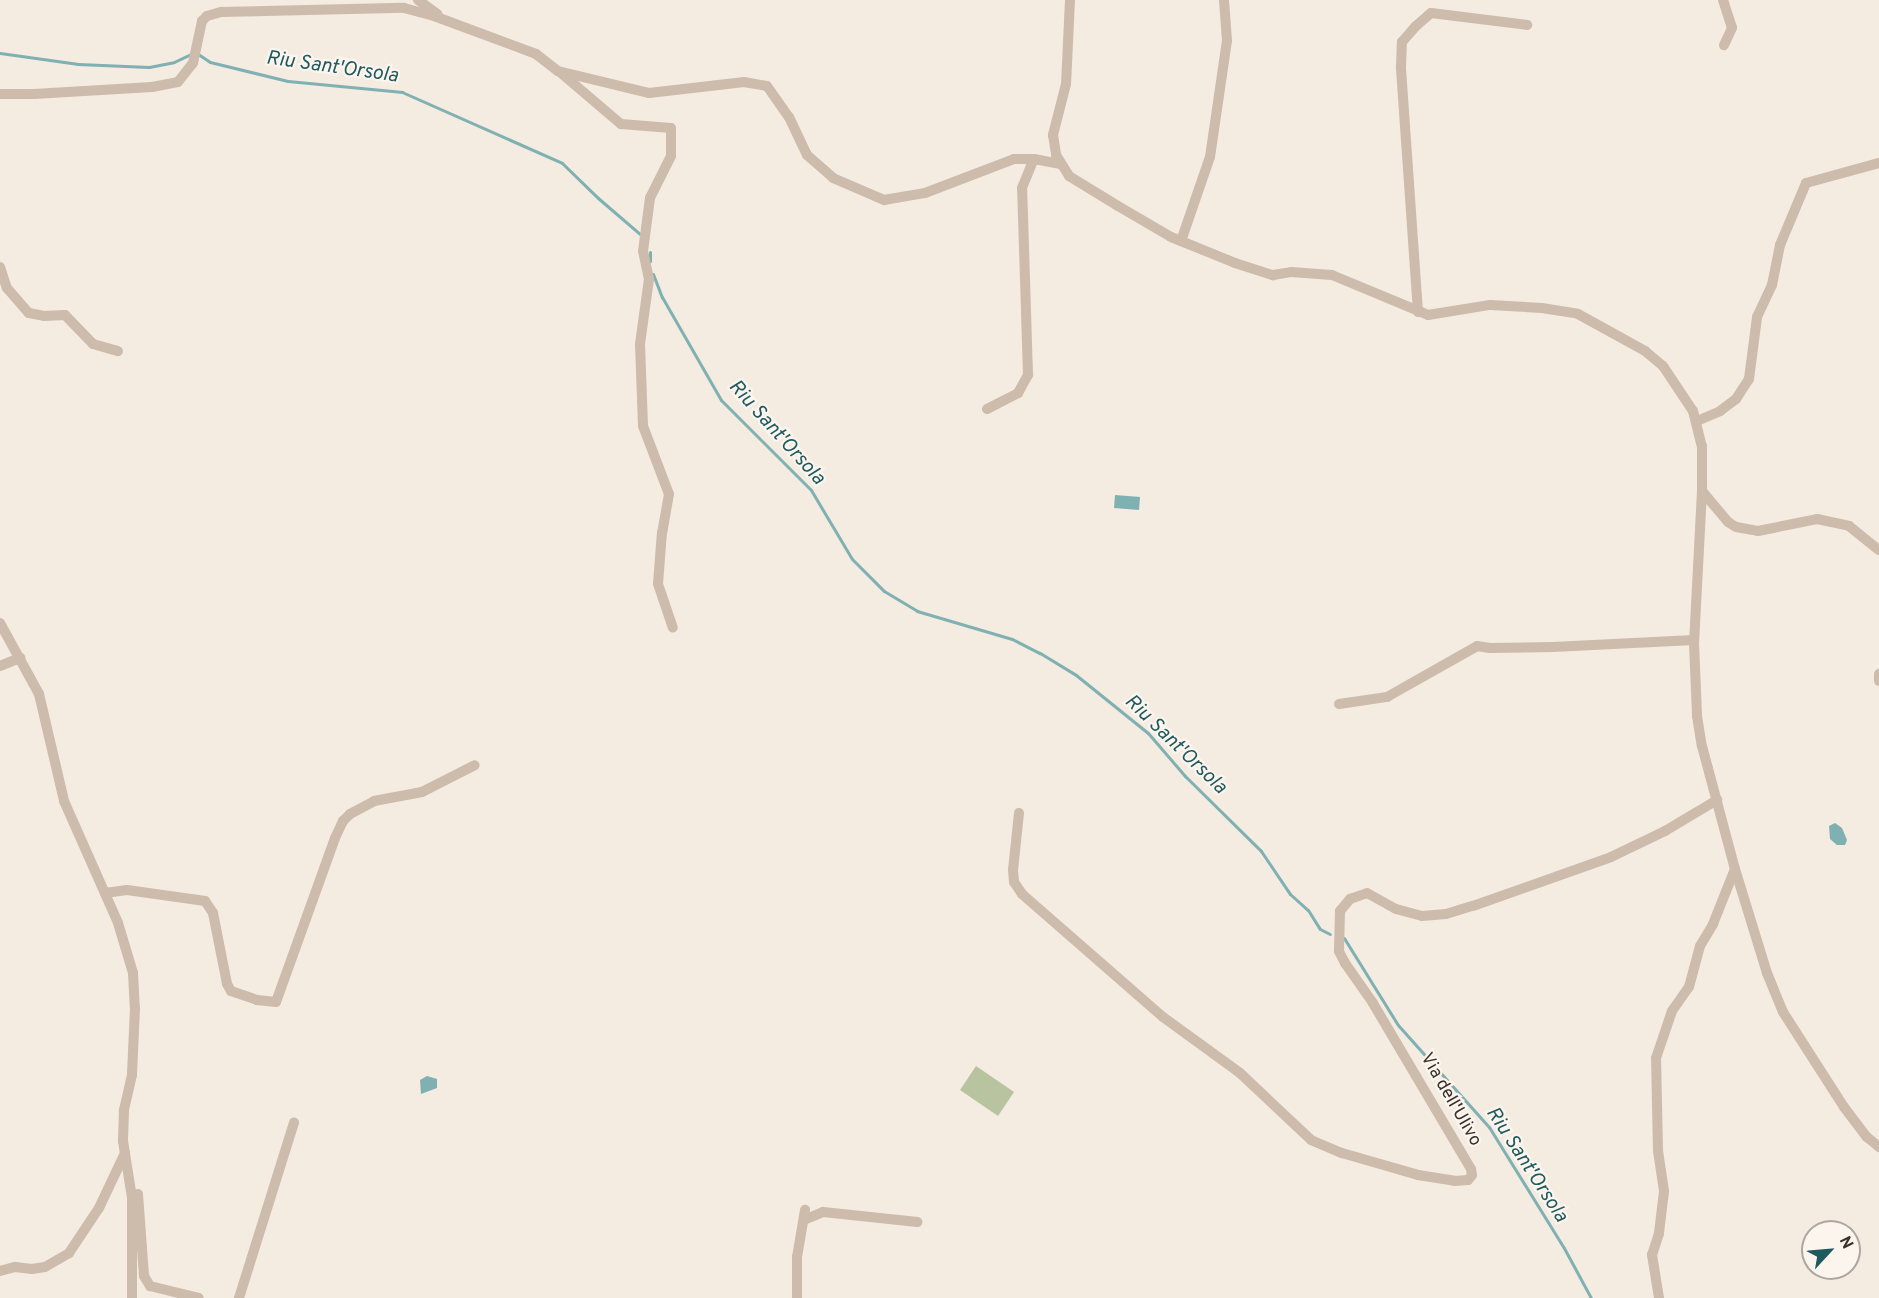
<!DOCTYPE html>
<style>
body{margin:0}
#map{position:relative;width:1879px;height:1298px;overflow:hidden;background:#f4ebe1;font-family:Overpass,sans-serif}
div>[style]{position:absolute}
.green>*{inset:0;background:#b8c4a0}
.water>*{inset:0;background:#7fb0b2}
.stream>*{height:3px;margin:-1.5px;padding:0 1.5px;transform-origin:1.5px;border-radius:1.5px;background:#7fb0b2}
.street>*{height:10px;margin:-5px;padding:0 5px;transform-origin:5px;border-radius:5px;background:#cdbbac}
span{translate:-50% -50%;white-space:nowrap;text-align:center;line-height:1.15;-webkit-text-stroke:4.5px #fbf5ee;paint-order:stroke}
.street-label{font-size:18px;color:#3b302b}
.water-label{font-size:20px;color:#1f5a5e;font-style:italic}
.north{position:absolute;left:1801px;top:1220px;width:60px;height:60px;box-sizing:border-box;background:#fbf5ee;border:2px solid #aea6a0;border-radius:50%;rotate:64deg;font-size:16px;font-weight:700;line-height:24px;text-align:center;color:#3b302b}
.north::after{content:'';display:block;margin:auto;width:21px;height:27px;background:#1f5a5e;clip-path:polygon(50% 0,100% 100%,50% 72%,0 100%)}
</style>
<div id="map">
<div class="green">
<i style="clip-path:polygon(976px 1066px,1014px 1092px,998px 1116px,960px 1090px)"></i>
</div>
<div class="water">
<i style="clip-path:polygon(1115px 495px,1140px 497px,1139px 510px,1114px 508px)"></i>
<i style="clip-path:polygon(1835px 823px,1842px 828px,1847px 840px,1845px 845px,1837px 845px,1830px 839px,1829px 826px)"></i>
<i style="clip-path:polygon(427px 1076px,437px 1079px,437px 1088px,421px 1094px,420px 1080px)"></i>
</div>
<div class="stream">
<i style="left:0;top:53px;width:79px;rotate:8deg"></i>
<i style="left:78px;top:64px;width:71px;rotate:2.4deg"></i>
<i style="left:149px;top:67px;width:25px;rotate:-11deg"></i>
<i style="left:174px;top:62px;width:19px;rotate:-25deg"></i>
<i style="left:198px;top:54px;width:14px;rotate:34deg"></i>
<i style="left:210px;top:62px;width:80px;rotate:13.7deg"></i>
<i style="left:288px;top:81px;width:115px;rotate:5.5deg"></i>
<i style="left:402px;top:92px;width:175px;rotate:23.9deg"></i>
<i style="left:562px;top:163px;width:50px;rotate:44.2deg"></i>
<i style="left:598px;top:198px;width:55px;rotate:40.6deg"></i>
<i style="left:650px;top:252px;width:9px;rotate:90deg"></i>
<i style="left:653px;top:274px;width:25px;rotate:69deg"></i>
<i style="left:662px;top:297px;width:119px;rotate:60.2deg"></i>
<i style="left:721px;top:400px;width:127px;rotate:45deg"></i>
<i style="left:811px;top:490px;width:80px;rotate:59.3deg"></i>
<i style="left:852px;top:559px;width:45px;rotate:45deg"></i>
<i style="left:884px;top:591px;width:39px;rotate:31deg"></i>
<i style="left:917px;top:611px;width:99px;rotate:16.4deg"></i>
<i style="left:1012px;top:639px;width:31px;rotate:27deg"></i>
<i style="left:1040px;top:653px;width:42px;rotate:31.4deg"></i>
<i style="left:1076px;top:675px;width:92px;rotate:38.9deg"></i>
<i style="left:1148px;top:733px;width:57px;rotate:49.3deg"></i>
<i style="left:1185px;top:776px;width:107px;rotate:44.6deg"></i>
<i style="left:1261px;top:851px;width:52px;rotate:56deg"></i>
<i style="left:1290px;top:894px;width:24px;rotate:42deg"></i>
<i style="left:1308px;top:910px;width:22px;rotate:58deg"></i>
<i style="left:1320px;top:929px;width:11px;rotate:27deg"></i>
<i style="left:1344px;top:938px;width:102px;rotate:58.2deg"></i>
<i style="left:1398px;top:1025px;width:137px;rotate:48.3deg"></i>
<i style="left:1489px;top:1127px;width:142px;rotate:58.2deg"></i>
<i style="left:1564px;top:1248px;width:57px;rotate:61.6deg"></i>
</div>
<div class="street">
<i style="left:418px;top:0;width:24px;rotate:36deg"></i>
<i style="left:1070px;top:0;width:84px;rotate:92.7deg"></i>
<i style="left:1066px;top:84px;width:53px;rotate:104.3deg"></i>
<i style="left:1053px;top:135px;width:20px;rotate:81deg"></i>
<i style="left:1056px;top:155px;width:25px;rotate:58deg"></i>
<i style="left:1069px;top:176px;width:57px;rotate:31.5deg"></i>
<i style="left:1118px;top:206px;width:61px;rotate:30.3deg"></i>
<i style="left:1171px;top:237px;width:69px;rotate:22.1deg"></i>
<i style="left:1235px;top:263px;width:40px;rotate:18deg"></i>
<i style="left:1273px;top:275px;width:18px;rotate:-9deg"></i>
<i style="left:1291px;top:272px;width:41px;rotate:4.2deg"></i>
<i style="left:1332px;top:275px;width:104px;rotate:22.6deg"></i>
<i style="left:1428px;top:315px;width:63px;rotate:-9.2deg"></i>
<i style="left:1490px;top:305px;width:52px;rotate:3.3deg"></i>
<i style="left:1542px;top:308px;width:36px;rotate:9deg"></i>
<i style="left:1578px;top:314px;width:77px;rotate:28.9deg"></i>
<i style="left:1645px;top:351px;width:23px;rotate:40deg"></i>
<i style="left:1663px;top:366px;width:54px;rotate:56.3deg"></i>
<i style="left:1693px;top:411px;width:36px;rotate:76deg"></i>
<i style="left:1702px;top:446px;width:45px;rotate:90deg"></i>
<i style="left:1702px;top:491px;width:152px;rotate:93deg"></i>
<i style="left:1694px;top:643px;width:73px;rotate:87.6deg"></i>
<i style="left:1697px;top:716px;width:30px;rotate:81deg"></i>
<i style="left:1702px;top:746px;width:127px;rotate:75deg"></i>
<i style="left:1735px;top:869px;width:109px;rotate:72.9deg"></i>
<i style="left:1767px;top:973px;width:42px;rotate:67.7deg"></i>
<i style="left:1783px;top:1012px;width:113px;rotate:57.3deg"></i>
<i style="left:1844px;top:1107px;width:38px;rotate:53deg"></i>
<i style="left:1867px;top:1137px;width:16px;rotate:40deg"></i>
<i style="left:1723px;top:0;width:29px;rotate:72deg"></i>
<i style="left:1732px;top:28px;width:19px;rotate:115deg"></i>
<i style="left:561px;top:73px;width:79px;rotate:40.4deg"></i>
<i style="left:621px;top:124px;width:50px;rotate:4.6deg"></i>
<i style="left:671px;top:128px;width:28px;rotate:90deg"></i>
<i style="left:671px;top:156px;width:47px;rotate:116.6deg"></i>
<i style="left:650px;top:198px;width:53px;rotate:97.5deg"></i>
<i style="left:643px;top:251px;width:29px;rotate:78deg"></i>
<i style="left:649px;top:279px;width:66px;rotate:97.9deg"></i>
<i style="left:640px;top:344px;width:82px;rotate:87.9deg"></i>
<i style="left:643px;top:426px;width:73px;rotate:69.1deg"></i>
<i style="left:669px;top:494px;width:39px;rotate:100deg"></i>
<i style="left:662px;top:532px;width:52px;rotate:94.4deg"></i>
<i style="left:658px;top:584px;width:46px;rotate:71.2deg"></i>
<i style="left:0;top:94px;width:34px"></i>
<i style="left:34px;top:94px;width:118px;rotate:-3.4deg"></i>
<i style="left:152px;top:87px;width:26px;rotate:-11deg"></i>
<i style="left:178px;top:82px;width:24px;rotate:-52deg"></i>
<i style="left:193px;top:63px;width:43px;rotate:-77.9deg"></i>
<i style="left:202px;top:21px;width:7px;rotate:-45deg"></i>
<i style="left:207px;top:16px;width:15px;rotate:-16deg"></i>
<i style="left:221px;top:12px;width:183px;rotate:-1.3deg"></i>
<i style="left:404px;top:8px;width:31px;rotate:15deg"></i>
<i style="left:434px;top:16px;width:109px;rotate:20.4deg"></i>
<i style="left:536px;top:54px;width:28px;rotate:38deg"></i>
<i style="left:558px;top:71px;width:94px;rotate:13.6deg"></i>
<i style="left:649px;top:93px;width:96px;rotate:-6.6deg"></i>
<i style="left:744px;top:82px;width:23px;rotate:10deg"></i>
<i style="left:767px;top:86px;width:38px;rotate:55deg"></i>
<i style="left:789px;top:117px;width:42px;rotate:64.7deg"></i>
<i style="left:807px;top:155px;width:35px;rotate:41deg"></i>
<i style="left:833px;top:178px;width:56px;rotate:23.3deg"></i>
<i style="left:884px;top:200px;width:42px;rotate:-9.7deg"></i>
<i style="left:925px;top:193px;width:95px;rotate:-20.9deg"></i>
<i style="left:1014px;top:159px;width:20px"></i>
<i style="left:1034px;top:159px;width:26px;rotate:11deg"></i>
<i style="left:1181px;top:241px;width:89px;rotate:-71deg"></i>
<i style="left:1210px;top:157px;width:117px;rotate:-81.7deg"></i>
<i style="left:1227px;top:41px;width:41px;rotate:-94.2deg"></i>
<i style="left:0;top:267px;width:22px;rotate:72deg"></i>
<i style="left:7px;top:288px;width:33px;rotate:49deg"></i>
<i style="left:29px;top:313px;width:15px;rotate:11deg"></i>
<i style="left:44px;top:316px;width:21px;rotate:-3deg"></i>
<i style="left:65px;top:315px;width:40px;rotate:46deg"></i>
<i style="left:93px;top:344px;width:26px;rotate:16deg"></i>
<i style="left:1418px;top:312px;width:246px;rotate:-94deg"></i>
<i style="left:1401px;top:67px;width:25px;rotate:-88deg"></i>
<i style="left:1402px;top:42px;width:21px;rotate:-49deg"></i>
<i style="left:1416px;top:26px;width:20px;rotate:-41deg"></i>
<i style="left:1431px;top:13px;width:97px;rotate:7.1deg"></i>
<i style="left:987px;top:409px;width:35px;rotate:-27deg"></i>
<i style="left:1018px;top:393px;width:21px;rotate:-61deg"></i>
<i style="left:1028px;top:375px;width:187px;rotate:-91.8deg"></i>
<i style="left:1022px;top:188px;width:31px;rotate:-68deg"></i>
<i style="left:1697px;top:421px;width:25px;rotate:-23deg"></i>
<i style="left:1720px;top:411px;width:20px;rotate:-37deg"></i>
<i style="left:1736px;top:399px;width:24px;rotate:-57deg"></i>
<i style="left:1749px;top:379px;width:63px;rotate:-82.6deg"></i>
<i style="left:1757px;top:317px;width:35px;rotate:-65deg"></i>
<i style="left:1772px;top:285px;width:41px;rotate:-78.7deg"></i>
<i style="left:1780px;top:245px;width:67px;rotate:-67.2deg"></i>
<i style="left:1806px;top:183px;width:76px;rotate:-15.3deg"></i>
<i style="left:1702px;top:491px;width:40px;rotate:50deg"></i>
<i style="left:1728px;top:522px;width:9px;rotate:32deg"></i>
<i style="left:1736px;top:527px;width:22px;rotate:10deg"></i>
<i style="left:1758px;top:531px;width:60px;rotate:-11.5deg"></i>
<i style="left:1817px;top:519px;width:33px;rotate:12deg"></i>
<i style="left:1849px;top:526px;width:38px;rotate:39deg"></i>
<i style="left:0;top:623px;width:81px;rotate:61.2deg"></i>
<i style="left:39px;top:694px;width:110px;rotate:76.8deg"></i>
<i style="left:64px;top:801px;width:133px;rotate:66.1deg"></i>
<i style="left:118px;top:923px;width:52px;rotate:73.3deg"></i>
<i style="left:133px;top:973px;width:35px;rotate:87deg"></i>
<i style="left:135px;top:1008px;width:67px;rotate:92.6deg"></i>
<i style="left:132px;top:1075px;width:37px;rotate:103deg"></i>
<i style="left:124px;top:1111px;width:30px;rotate:92deg"></i>
<i style="left:123px;top:1141px;width:58px;rotate:81deg"></i>
<i style="left:132px;top:1198px;width:100px;rotate:90deg"></i>
<i style="left:0;top:666px;width:22px;rotate:-22deg"></i>
<i style="left:1879px;top:674px;width:7px;rotate:90deg"></i>
<i style="left:1339px;top:704px;width:49px;rotate:-8.3deg"></i>
<i style="left:1387px;top:697px;width:103px;rotate:-29.5deg"></i>
<i style="left:1477px;top:646px;width:13px;rotate:9deg"></i>
<i style="left:1490px;top:648px;width:63px;rotate:-0.9deg"></i>
<i style="left:1553px;top:647px;width:141px;rotate:-2.8deg"></i>
<i style="left:1019px;top:813px;width:57px;rotate:96deg"></i>
<i style="left:1013px;top:870px;width:12px;rotate:85deg"></i>
<i style="left:1014px;top:882px;width:14px;rotate:56deg"></i>
<i style="left:1022px;top:894px;width:187px;rotate:41.1deg"></i>
<i style="left:1163px;top:1017px;width:95px;rotate:36deg"></i>
<i style="left:1240px;top:1073px;width:98px;rotate:43.3deg"></i>
<i style="left:1311px;top:1140px;width:34px;rotate:23deg"></i>
<i style="left:1342px;top:1153px;width:79px;rotate:16.1deg"></i>
<i style="left:1418px;top:1175px;width:37px;rotate:9deg"></i>
<i style="left:1455px;top:1181px;width:13px;rotate:-4deg"></i>
<i style="left:1468px;top:1180px;width:6px;rotate:-51deg"></i>
<i style="left:1472px;top:1175px;width:6px;rotate:-99deg"></i>
<i style="left:1471px;top:1169px;width:193px;rotate:-120.6deg"></i>
<i style="left:1373px;top:1003px;width:49px;rotate:-125deg"></i>
<i style="left:1345px;top:963px;width:13px;rotate:-117deg"></i>
<i style="left:1339px;top:951px;width:40px;rotate:-88.6deg"></i>
<i style="left:1340px;top:911px;width:16px;rotate:-50deg"></i>
<i style="left:1350px;top:899px;width:18px;rotate:-19deg"></i>
<i style="left:1367px;top:893px;width:33px;rotate:29deg"></i>
<i style="left:1396px;top:909px;width:27px;rotate:15deg"></i>
<i style="left:1422px;top:916px;width:24px;rotate:-5deg"></i>
<i style="left:1446px;top:914px;width:28px;rotate:-17deg"></i>
<i style="left:1473px;top:906px;width:146px;rotate:-19.5deg"></i>
<i style="left:1611px;top:857px;width:60px;rotate:-25.7deg"></i>
<i style="left:1665px;top:831px;width:61px;rotate:-30.8deg"></i>
<i style="left:105px;top:893px;width:22px;rotate:-8deg"></i>
<i style="left:127px;top:890px;width:79px;rotate:8deg"></i>
<i style="left:205px;top:901px;width:14px;rotate:56deg"></i>
<i style="left:213px;top:913px;width:72px;rotate:78.8deg"></i>
<i style="left:227px;top:984px;width:8px;rotate:60deg"></i>
<i style="left:231px;top:991px;width:28px;rotate:19deg"></i>
<i style="left:257px;top:1000px;width:19px;rotate:6deg"></i>
<i style="left:276px;top:1002px;width:174px;rotate:-70.2deg"></i>
<i style="left:335px;top:838px;width:19px;rotate:-65deg"></i>
<i style="left:343px;top:821px;width:10px;rotate:-45deg"></i>
<i style="left:350px;top:814px;width:27px;rotate:-28deg"></i>
<i style="left:374px;top:801px;width:49px;rotate:-10.6deg"></i>
<i style="left:422px;top:792px;width:59px;rotate:-27deg"></i>
<i style="left:138px;top:1194px;width:82px;rotate:85.8deg"></i>
<i style="left:144px;top:1276px;width:12px;rotate:59deg"></i>
<i style="left:150px;top:1286px;width:50px;rotate:13.8deg"></i>
<i style="left:804px;top:1220px;width:21px;rotate:-23deg"></i>
<i style="left:823px;top:1212px;width:95px;rotate:6.1deg"></i>
<i style="left:0;top:1271px;width:16px;rotate:-15deg"></i>
<i style="left:15px;top:1267px;width:17px;rotate:7deg"></i>
<i style="left:32px;top:1269px;width:13px;rotate:-9deg"></i>
<i style="left:45px;top:1267px;width:28px;rotate:-30deg"></i>
<i style="left:69px;top:1253px;width:54px;rotate:-56.3deg"></i>
<i style="left:99px;top:1208px;width:61px;rotate:-64.7deg"></i>
<i style="left:239px;top:1298px;width:184px;rotate:-72.6deg"></i>
<i style="left:797px;top:1298px;width:41px;rotate:-90deg"></i>
<i style="left:797px;top:1257px;width:48px;rotate:-80.3deg"></i>
<i style="left:1659px;top:1298px;width:44px;rotate:-99.2deg"></i>
<i style="left:1652px;top:1255px;width:23px;rotate:-72deg"></i>
<i style="left:1659px;top:1233px;width:42px;rotate:-83.2deg"></i>
<i style="left:1664px;top:1191px;width:40px;rotate:-98.5deg"></i>
<i style="left:1658px;top:1151px;width:93px;rotate:-91.2deg"></i>
<i style="left:1656px;top:1058px;width:50px;rotate:-71.2deg"></i>
<i style="left:1672px;top:1011px;width:29px;rotate:-55deg"></i>
<i style="left:1689px;top:987px;width:42px;rotate:-75deg"></i>
<i style="left:1700px;top:946px;width:26px;rotate:-59deg"></i>
<i style="left:1713px;top:924px;width:59px;rotate:-68.2deg"></i>
</div>
<div class="street-label">
<span style="left:1450px;top:1100px;rotate:60deg">Via dell'Ulivo</span>
</div>
<div class="water-label">
<span style="left:332px;top:68px;rotate:8deg">Riu Sant'Orsola</span>
<span style="left:776px;top:433px;rotate:48deg">Riu Sant'Orsola</span>
<span style="left:1175px;top:745px;rotate:44deg">Riu Sant'Orsola</span>
<span style="left:1526px;top:1165px;rotate:57deg">Riu Sant'Orsola</span>
</div>
<div class="north">N</div>
</div>
